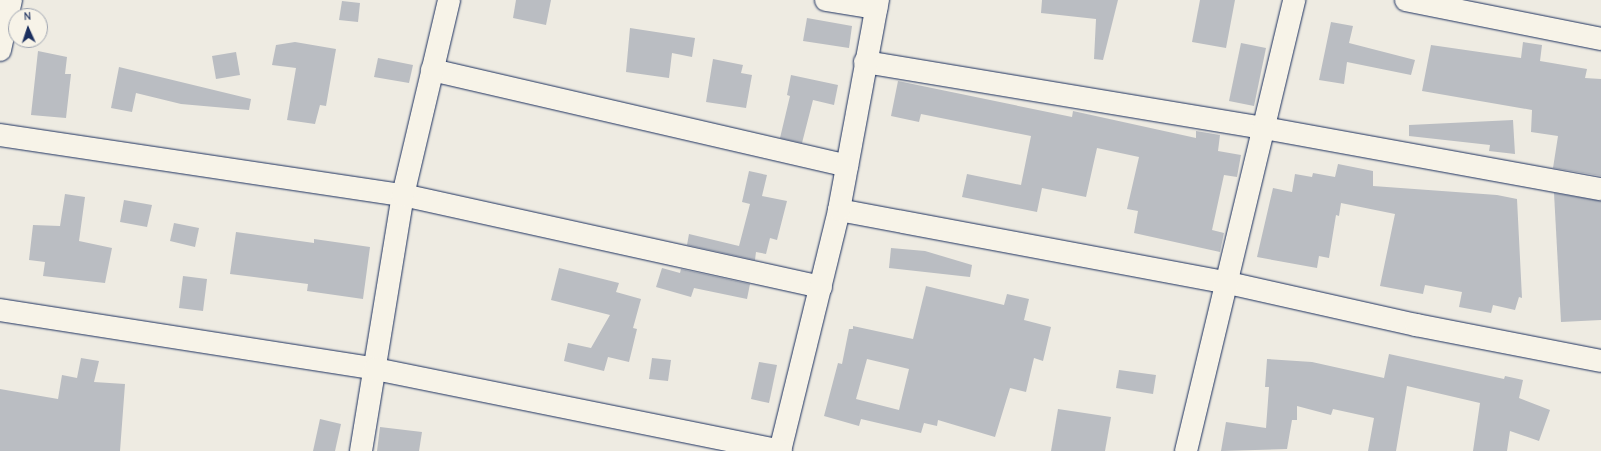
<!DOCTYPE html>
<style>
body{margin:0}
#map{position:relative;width:1601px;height:451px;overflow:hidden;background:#eeebe2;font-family:"Comic Neue",sans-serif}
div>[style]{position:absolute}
.building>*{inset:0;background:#babdc2}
.roads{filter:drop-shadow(0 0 1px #1b2f5e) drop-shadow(0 0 1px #1b2f5e)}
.minor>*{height:22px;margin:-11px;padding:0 11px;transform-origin:11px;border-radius:11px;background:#f7f3e8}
.tertiary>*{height:22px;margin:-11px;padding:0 11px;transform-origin:11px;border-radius:11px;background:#f7f3e8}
span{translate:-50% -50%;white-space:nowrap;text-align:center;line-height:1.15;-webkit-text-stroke:3.5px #f7f3e8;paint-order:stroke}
.north{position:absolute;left:8px;top:8px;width:40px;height:40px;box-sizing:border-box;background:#f7f3e8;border:1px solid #9fa5b1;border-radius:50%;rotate:357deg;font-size:11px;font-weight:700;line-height:16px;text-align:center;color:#1b2f5e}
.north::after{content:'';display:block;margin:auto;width:14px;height:18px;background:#1b2f5e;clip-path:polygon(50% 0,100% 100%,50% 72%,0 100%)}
</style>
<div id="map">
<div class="building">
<i style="clip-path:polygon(516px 0,551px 0,546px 25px,513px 18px)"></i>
<i style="clip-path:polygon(1042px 0,1118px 0,1103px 60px,1094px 59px,1096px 19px,1041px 13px)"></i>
<i style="clip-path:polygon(1200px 0,1235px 0,1226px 48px,1192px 42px)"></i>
<i style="clip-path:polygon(342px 1px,360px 3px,358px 22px,339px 20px)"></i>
<i style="clip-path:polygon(807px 18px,852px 26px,849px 48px,803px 41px)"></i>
<i style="clip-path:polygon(1331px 22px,1353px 26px,1349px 43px,1415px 60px,1411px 75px,1347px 62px,1344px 84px,1319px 80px)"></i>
<i style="clip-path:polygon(630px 28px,695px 38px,692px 57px,672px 53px,669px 78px,626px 72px)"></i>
<i style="clip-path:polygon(295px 42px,336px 49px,326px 106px,320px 105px,315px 124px,287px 120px,296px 68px,272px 65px,276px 45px)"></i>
<i style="clip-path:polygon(1523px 42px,1542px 45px,1540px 61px,1587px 69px,1585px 78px,1601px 79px,1601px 176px,1553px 168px,1558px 136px,1531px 132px,1532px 110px,1422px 91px,1431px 45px,1521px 58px)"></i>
<i style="clip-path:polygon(1241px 43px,1266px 48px,1254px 106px,1229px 101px)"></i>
<i style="clip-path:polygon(38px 51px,67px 57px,65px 74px,71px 74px,66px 118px,31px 115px)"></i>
<i style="clip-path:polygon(236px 52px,240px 75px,216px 79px,212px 56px)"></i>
<i style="clip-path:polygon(378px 58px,413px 65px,409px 83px,374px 77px)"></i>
<i style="clip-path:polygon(713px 59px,743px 65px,741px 73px,752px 75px,746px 108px,706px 102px)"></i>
<i style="clip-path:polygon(119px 67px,251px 99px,249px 110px,181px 104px,136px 93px,132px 112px,111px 108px)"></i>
<i style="clip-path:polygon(791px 75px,838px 85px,834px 105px,813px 100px,802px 143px,780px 138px,790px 96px,787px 95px)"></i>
<i style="clip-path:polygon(898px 81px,1072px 117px,1073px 111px,1196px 138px,1196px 131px,1220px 135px,1218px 151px,1241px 155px,1237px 177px,1224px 175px,1212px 230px,1224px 233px,1220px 252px,1134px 233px,1138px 211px,1127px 209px,1139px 157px,1097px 148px,1086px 197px,1042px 188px,1037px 212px,962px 197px,967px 174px,1021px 185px,1031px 136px,921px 114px,919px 122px,891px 116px)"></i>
<i style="clip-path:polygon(1513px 120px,1515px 154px,1489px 151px,1490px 145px,1409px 136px,1409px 125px)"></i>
<i style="clip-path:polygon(1338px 164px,1373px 171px,1373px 186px,1497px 195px,1517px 199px,1522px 298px,1519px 297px,1515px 310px,1493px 305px,1491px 313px,1459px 307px,1462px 292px,1425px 285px,1423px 294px,1380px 286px,1395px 214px,1341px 203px,1339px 216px,1336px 215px,1329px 258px,1319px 256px,1317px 268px,1257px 257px,1273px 188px,1292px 192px,1295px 174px,1312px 177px,1313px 173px,1335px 177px)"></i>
<i style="clip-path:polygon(749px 171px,767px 175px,762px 196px,787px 201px,777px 240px,770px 238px,766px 254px,756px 252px,755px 260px,687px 245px,689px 234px,739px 246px,750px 204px,742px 202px)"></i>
<i style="clip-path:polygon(1554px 193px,1601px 201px,1601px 320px,1561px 322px)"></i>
<i style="clip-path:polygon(65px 194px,85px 197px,79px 241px,112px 248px,105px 283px,43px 276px,45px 262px,29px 260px,33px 225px,60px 226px)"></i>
<i style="clip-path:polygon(124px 200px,152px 205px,147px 227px,120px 222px)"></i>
<i style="clip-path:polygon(174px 223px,199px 228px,195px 247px,170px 241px)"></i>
<i style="clip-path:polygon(236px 232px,314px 243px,314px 239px,370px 247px,363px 299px,307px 291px,308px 284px,230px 274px)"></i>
<i style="clip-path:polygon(891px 248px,925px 251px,972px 265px,970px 277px,889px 268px)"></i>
<i style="clip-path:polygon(559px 268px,619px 283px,616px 292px,641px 299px,633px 328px,637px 329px,629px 362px,608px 357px,604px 371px,564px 361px,568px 343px,591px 348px,610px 315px,551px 300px)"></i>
<i style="clip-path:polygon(662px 268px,680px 273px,681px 269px,750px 284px,747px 299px,694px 288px,691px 297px,656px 287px)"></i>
<i style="clip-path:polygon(183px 276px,207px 279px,203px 311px,179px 308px)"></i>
<i style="clip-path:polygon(evenodd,926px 286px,1004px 305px,1007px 294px,1029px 299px,1024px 320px,1051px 327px,1043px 361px,1034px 358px,1026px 392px,1010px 388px,995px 437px,938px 420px,937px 426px,924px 423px,921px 433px,861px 419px,859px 426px,824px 416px,838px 363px,842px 364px,849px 329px,853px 329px,853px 326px,913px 339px,926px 286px,867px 359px,909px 369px,899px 410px,856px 399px,867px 359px)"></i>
<i style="clip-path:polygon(1389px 354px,1504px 379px,1505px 376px,1523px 380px,1519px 398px,1550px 410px,1539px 441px,1510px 431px,1507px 451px,1473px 451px,1480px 403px,1407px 386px,1396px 451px,1368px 451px,1374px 418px,1333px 409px,1331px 415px,1297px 406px,1297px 420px,1292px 420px,1287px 449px,1221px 451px,1226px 422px,1266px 428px,1269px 387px,1265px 387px,1267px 359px,1312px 362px,1384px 378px)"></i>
<i style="clip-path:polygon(81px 358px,99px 361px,94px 382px,125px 384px,120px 451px,0 451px,0 389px,58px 399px,62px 375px,77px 378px)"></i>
<i style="clip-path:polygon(652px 358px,671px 360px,668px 381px,649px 379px)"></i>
<i style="clip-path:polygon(759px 362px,777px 365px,769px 403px,751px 399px)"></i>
<i style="clip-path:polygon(1119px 370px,1156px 375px,1153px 394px,1116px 388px)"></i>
<i style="clip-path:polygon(1058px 409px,1111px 417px,1105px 451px,1051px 451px)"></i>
<i style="clip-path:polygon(320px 419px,341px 424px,335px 451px,313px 451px)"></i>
<i style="clip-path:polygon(380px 427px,422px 432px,419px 451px,377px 451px)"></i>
</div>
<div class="roads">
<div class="minor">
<i style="left:826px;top:0;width:51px;rotate:9.1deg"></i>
<i style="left:1406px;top:0;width:199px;rotate:11.3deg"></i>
<i style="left:0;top:50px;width:51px;rotate:-77.6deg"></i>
<i style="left:865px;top:62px;width:404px;rotate:9.4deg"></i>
<i style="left:1264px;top:128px;width:342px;rotate:10.3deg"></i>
<i style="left:432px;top:70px;width:426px;rotate:13deg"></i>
<i style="left:0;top:135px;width:407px;rotate:8.5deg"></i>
<i style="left:403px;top:195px;width:428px;rotate:12.4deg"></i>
<i style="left:839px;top:210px;width:396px;rotate:10.6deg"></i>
<i style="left:1228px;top:283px;width:193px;rotate:12.6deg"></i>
<i style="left:1416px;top:325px;width:188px;rotate:11deg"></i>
<i style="left:361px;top:451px;width:259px;rotate:-80.7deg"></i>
<i style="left:403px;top:195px;width:200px;rotate:-76.7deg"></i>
<i style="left:780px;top:451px;width:248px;rotate:-76.2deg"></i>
<i style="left:839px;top:210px;width:214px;rotate:-79.5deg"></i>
<i style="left:1186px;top:451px;width:464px;rotate:-76.5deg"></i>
</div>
<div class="tertiary">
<i style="left:0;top:310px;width:380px;rotate:8.9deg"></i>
<i style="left:375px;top:369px;width:414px;rotate:11.4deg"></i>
</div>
</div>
<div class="north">N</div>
</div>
